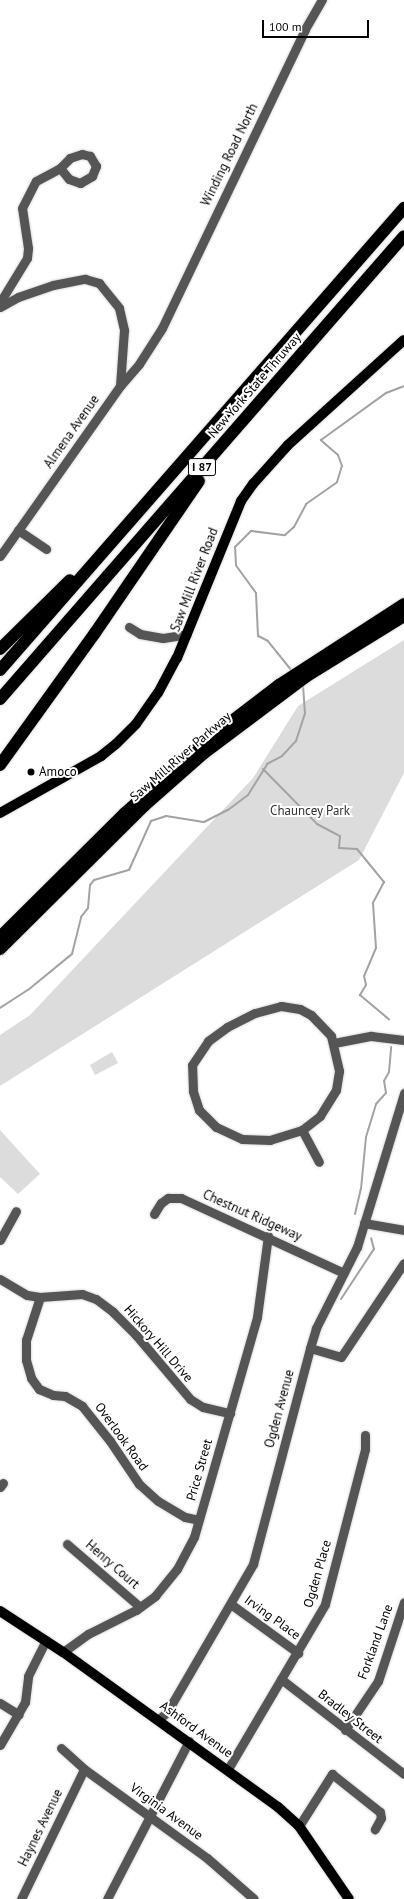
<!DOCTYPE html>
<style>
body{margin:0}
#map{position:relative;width:404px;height:1899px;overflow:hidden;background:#fff;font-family:"PT Sans",sans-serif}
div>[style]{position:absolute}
.green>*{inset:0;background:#dcdcdc}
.stream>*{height:2px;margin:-1px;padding:0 1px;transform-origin:1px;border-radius:1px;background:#a3a3a3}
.roads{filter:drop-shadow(0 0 1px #dbdbdb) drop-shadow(0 0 1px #dbdbdb)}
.minor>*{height:9px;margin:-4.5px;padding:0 4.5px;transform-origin:4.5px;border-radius:4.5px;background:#555}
.major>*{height:10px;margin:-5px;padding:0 5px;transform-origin:5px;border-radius:5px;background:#000}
.highway>*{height:12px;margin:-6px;padding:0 6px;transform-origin:6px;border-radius:6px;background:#000}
.dots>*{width:11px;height:11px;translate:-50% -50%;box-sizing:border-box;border:2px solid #fff;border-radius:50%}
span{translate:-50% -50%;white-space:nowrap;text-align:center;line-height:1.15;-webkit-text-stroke:4px #fff;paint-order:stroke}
.shield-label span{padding:1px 3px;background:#fff;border:1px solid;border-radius:3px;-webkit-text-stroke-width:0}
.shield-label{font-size:12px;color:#000;font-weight:700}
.street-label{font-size:13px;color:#000}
.poi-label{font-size:13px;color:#000}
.left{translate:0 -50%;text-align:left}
.park-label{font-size:13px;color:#333}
.scale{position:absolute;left:262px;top:20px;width:107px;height:18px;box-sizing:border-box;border:2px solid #000;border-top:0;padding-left:5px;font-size:12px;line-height:14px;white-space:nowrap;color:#000;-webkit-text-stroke:3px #fff;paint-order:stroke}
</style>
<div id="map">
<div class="green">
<i style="clip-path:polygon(404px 640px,404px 773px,359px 860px,0 1086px,0 1035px,30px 1015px,253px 778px,298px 706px)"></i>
<i style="clip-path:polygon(112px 1052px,118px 1063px,95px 1075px,90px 1065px)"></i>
<i style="clip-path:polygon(0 1130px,40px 1174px,18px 1194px,0 1177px)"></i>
</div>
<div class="stream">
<i style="left:292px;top:671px;width:38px;rotate:-129deg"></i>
<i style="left:268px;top:641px;width:11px;rotate:-153deg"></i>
<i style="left:258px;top:636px;width:43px;rotate:-92.7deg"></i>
<i style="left:256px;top:593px;width:34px;rotate:-126deg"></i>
<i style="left:236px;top:565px;width:18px;rotate:-93deg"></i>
<i style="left:235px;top:547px;width:23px;rotate:-45deg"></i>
<i style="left:251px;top:531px;width:34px;rotate:7deg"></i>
<i style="left:285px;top:535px;width:12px;rotate:-42deg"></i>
<i style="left:294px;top:527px;width:26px;rotate:-62deg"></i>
<i style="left:306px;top:504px;width:38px;rotate:-35deg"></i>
<i style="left:337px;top:482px;width:17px;rotate:-73deg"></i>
<i style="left:342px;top:466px;width:12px;rotate:-110deg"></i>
<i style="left:338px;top:455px;width:23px;rotate:-139deg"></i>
<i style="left:321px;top:440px;width:80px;rotate:-35.9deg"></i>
<i style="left:386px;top:393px;width:19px;rotate:-21deg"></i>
<i style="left:263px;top:769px;width:77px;rotate:45.5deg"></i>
<i style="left:317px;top:824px;width:26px;rotate:28deg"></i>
<i style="left:340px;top:836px;width:12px;rotate:95deg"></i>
<i style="left:339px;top:848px;width:18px;rotate:3deg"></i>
<i style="left:357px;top:849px;width:43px;rotate:50.7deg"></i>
<i style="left:384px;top:882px;width:24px;rotate:118deg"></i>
<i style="left:373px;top:903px;width:45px;rotate:86.2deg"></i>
<i style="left:376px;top:948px;width:30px;rotate:113deg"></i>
<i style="left:364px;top:976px;width:9px;rotate:77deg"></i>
<i style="left:366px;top:985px;width:12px;rotate:121deg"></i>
<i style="left:360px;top:995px;width:38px;rotate:40deg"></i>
<i style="left:0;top:1008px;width:33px;rotate:-33deg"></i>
<i style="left:28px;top:990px;width:57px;rotate:-39.3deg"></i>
<i style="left:72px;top:954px;width:38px;rotate:-76deg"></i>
<i style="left:81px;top:917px;width:11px;rotate:-52deg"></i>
<i style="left:88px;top:908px;width:23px;rotate:-85deg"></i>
<i style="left:90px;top:885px;width:6px;rotate:-51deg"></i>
<i style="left:94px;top:880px;width:36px;rotate:-16deg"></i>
<i style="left:129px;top:870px;width:54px;rotate:-65.8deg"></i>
<i style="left:151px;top:821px;width:16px;rotate:-18deg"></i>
<i style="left:166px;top:816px;width:38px;rotate:9deg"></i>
<i style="left:204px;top:822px;width:27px;rotate:-27deg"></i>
<i style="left:228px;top:810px;width:25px;rotate:-37deg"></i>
<i style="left:248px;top:795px;width:36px;rotate:-58deg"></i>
<i style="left:267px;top:764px;width:17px;rotate:-28deg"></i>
<i style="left:282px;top:756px;width:21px;rotate:-47deg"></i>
<i style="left:296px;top:741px;width:28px;rotate:-72deg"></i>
<i style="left:305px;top:714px;width:28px;rotate:-94deg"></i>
<i style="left:355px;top:1214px;width:26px;rotate:-77deg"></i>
<i style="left:361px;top:1189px;width:52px;rotate:-84.5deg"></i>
<i style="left:366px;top:1137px;width:34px;rotate:-73deg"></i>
<i style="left:376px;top:1104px;width:15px;rotate:-48deg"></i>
<i style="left:386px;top:1093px;width:12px;rotate:-99deg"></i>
<i style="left:384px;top:1081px;width:10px;rotate:-61deg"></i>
<i style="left:389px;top:1072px;width:25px;rotate:-85deg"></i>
<i style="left:341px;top:1299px;width:60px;rotate:-56.6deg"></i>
<i style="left:374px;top:1249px;width:11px;rotate:-105deg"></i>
</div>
<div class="roads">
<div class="minor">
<i style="left:2px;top:305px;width:6px;rotate:-90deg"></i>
<i style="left:2px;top:299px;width:48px;rotate:-58.6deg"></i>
<i style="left:27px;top:258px;width:10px;rotate:-84deg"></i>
<i style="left:28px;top:248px;width:40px;rotate:-98.5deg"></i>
<i style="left:22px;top:208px;width:30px;rotate:-63deg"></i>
<i style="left:36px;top:181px;width:27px;rotate:-28deg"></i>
<i style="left:60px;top:168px;width:14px;rotate:51deg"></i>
<i style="left:69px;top:179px;width:12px;rotate:20deg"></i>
<i style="left:80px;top:183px;width:14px;rotate:-30deg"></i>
<i style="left:92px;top:176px;width:11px;rotate:-68deg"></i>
<i style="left:96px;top:166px;width:12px;rotate:-121deg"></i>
<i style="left:90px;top:156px;width:8px;rotate:-166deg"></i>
<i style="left:82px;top:154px;width:13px;rotate:162deg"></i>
<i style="left:70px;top:158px;width:14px;rotate:135deg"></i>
<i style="left:0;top:307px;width:21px;rotate:-29deg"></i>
<i style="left:18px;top:297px;width:37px;rotate:-19deg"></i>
<i style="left:53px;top:285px;width:33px;rotate:-11deg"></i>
<i style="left:85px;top:279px;width:15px;rotate:16deg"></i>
<i style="left:99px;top:283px;width:32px;rotate:51deg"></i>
<i style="left:119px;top:308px;width:23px;rotate:77deg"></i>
<i style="left:124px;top:330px;width:56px;rotate:94.1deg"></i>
<i style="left:18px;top:530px;width:34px;rotate:34deg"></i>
<i style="left:0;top:556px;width:208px;rotate:-54.8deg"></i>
<i style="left:120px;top:386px;width:29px;rotate:-49deg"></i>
<i style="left:139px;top:364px;width:43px;rotate:-57.4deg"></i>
<i style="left:162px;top:328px;width:331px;rotate:-64.4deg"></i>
<i style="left:305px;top:29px;width:34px;rotate:-60deg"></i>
<i style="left:129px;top:627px;width:13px;rotate:32deg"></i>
<i style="left:140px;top:634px;width:23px;rotate:10deg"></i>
<i style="left:163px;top:638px;width:24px;rotate:-9deg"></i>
<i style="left:281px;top:1006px;width:19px;rotate:9deg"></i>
<i style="left:300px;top:1009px;width:13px;rotate:29deg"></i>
<i style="left:311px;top:1015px;width:29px;rotate:46deg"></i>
<i style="left:331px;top:1036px;width:36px;rotate:77deg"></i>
<i style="left:339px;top:1071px;width:19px;rotate:99deg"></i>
<i style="left:336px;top:1090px;width:31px;rotate:122deg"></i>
<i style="left:320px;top:1116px;width:23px;rotate:142deg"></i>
<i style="left:302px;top:1130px;width:34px;rotate:163deg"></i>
<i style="left:270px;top:1140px;width:28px;rotate:-178deg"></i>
<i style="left:242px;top:1139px;width:29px;rotate:-155deg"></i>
<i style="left:216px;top:1127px;width:24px;rotate:-135deg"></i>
<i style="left:199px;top:1110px;width:20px;rotate:-108deg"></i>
<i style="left:193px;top:1091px;width:26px;rotate:-92deg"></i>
<i style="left:192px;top:1065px;width:29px;rotate:-56deg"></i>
<i style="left:208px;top:1041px;width:24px;rotate:-36deg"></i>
<i style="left:227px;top:1027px;width:31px;rotate:-27deg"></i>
<i style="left:255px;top:1013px;width:27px;rotate:-15deg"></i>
<i style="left:334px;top:1043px;width:38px;rotate:-11deg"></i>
<i style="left:371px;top:1036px;width:33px;rotate:7deg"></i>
<i style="left:302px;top:1130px;width:36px;rotate:62deg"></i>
<i style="left:154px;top:1214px;width:13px;rotate:-58deg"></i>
<i style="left:161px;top:1203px;width:9px;rotate:-36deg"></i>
<i style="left:168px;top:1198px;width:13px"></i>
<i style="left:181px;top:1198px;width:179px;rotate:24.7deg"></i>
<i style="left:364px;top:1223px;width:41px;rotate:9.9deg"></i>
<i style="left:0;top:1240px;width:33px;rotate:-61deg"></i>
<i style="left:0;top:1279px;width:31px;rotate:31deg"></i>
<i style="left:27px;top:1295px;width:13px;rotate:9deg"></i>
<i style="left:40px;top:1297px;width:42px;rotate:-4.1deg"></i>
<i style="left:82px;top:1294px;width:15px;rotate:20deg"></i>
<i style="left:96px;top:1299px;width:21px;rotate:37deg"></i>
<i style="left:113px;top:1312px;width:33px;rotate:45deg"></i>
<i style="left:136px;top:1335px;width:84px;rotate:49.8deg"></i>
<i style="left:190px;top:1399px;width:15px;rotate:32deg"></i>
<i style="left:203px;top:1407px;width:28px;rotate:13deg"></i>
<i style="left:40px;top:1297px;width:45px;rotate:108deg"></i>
<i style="left:26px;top:1340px;width:20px;rotate:90deg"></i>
<i style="left:26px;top:1360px;width:19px;rotate:74deg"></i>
<i style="left:31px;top:1378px;width:14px;rotate:54deg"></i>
<i style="left:39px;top:1389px;width:15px;rotate:23deg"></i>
<i style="left:53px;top:1395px;width:12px;rotate:5deg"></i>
<i style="left:65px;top:1396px;width:20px;rotate:30deg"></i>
<i style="left:82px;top:1406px;width:45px;rotate:51.3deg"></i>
<i style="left:110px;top:1441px;width:52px;rotate:56deg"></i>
<i style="left:139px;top:1484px;width:25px;rotate:42deg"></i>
<i style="left:158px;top:1501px;width:31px;rotate:31deg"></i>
<i style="left:185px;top:1517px;width:14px;rotate:12deg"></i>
<i style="left:310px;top:1348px;width:32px;rotate:16deg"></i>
<i style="left:341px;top:1357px;width:113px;rotate:-56.2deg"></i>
<i style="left:0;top:1487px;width:5px;rotate:-53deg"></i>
<i style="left:67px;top:1544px;width:96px;rotate:40.8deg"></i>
<i style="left:232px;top:1605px;width:82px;rotate:36deg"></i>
<i style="left:63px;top:1652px;width:31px;rotate:-36deg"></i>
<i style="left:88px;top:1634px;width:54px;rotate:-26.6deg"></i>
<i style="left:136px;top:1610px;width:24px;rotate:-36deg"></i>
<i style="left:155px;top:1596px;width:35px;rotate:-51deg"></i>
<i style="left:177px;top:1569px;width:36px;rotate:-62deg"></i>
<i style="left:194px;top:1537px;width:229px;rotate:-74deg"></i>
<i style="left:257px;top:1317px;width:82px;rotate:-82.3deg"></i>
<i style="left:281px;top:1679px;width:155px;rotate:37.7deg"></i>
<i style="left:0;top:1703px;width:22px;rotate:32deg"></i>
<i style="left:159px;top:1719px;width:11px;rotate:-41deg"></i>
<i style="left:167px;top:1712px;width:171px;rotate:-59.8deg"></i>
<i style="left:253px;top:1564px;width:223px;rotate:-75.2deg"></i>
<i style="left:310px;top:1348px;width:21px;rotate:-73deg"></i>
<i style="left:316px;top:1328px;width:91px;rotate:-63.2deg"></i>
<i style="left:357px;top:1247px;width:161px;rotate:-73deg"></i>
<i style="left:345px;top:1730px;width:59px;rotate:-56deg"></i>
<i style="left:378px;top:1681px;width:83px;rotate:-71.8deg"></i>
<i style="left:0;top:1745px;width:50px;rotate:-59.8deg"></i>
<i style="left:25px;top:1702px;width:26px;rotate:-83deg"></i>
<i style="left:28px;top:1676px;width:40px;rotate:-63.4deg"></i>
<i style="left:61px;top:1748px;width:31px;rotate:42deg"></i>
<i style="left:84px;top:1769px;width:152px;rotate:35.9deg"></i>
<i style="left:207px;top:1858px;width:62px;rotate:41.1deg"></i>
<i style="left:228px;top:1769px;width:191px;rotate:-59.5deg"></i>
<i style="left:325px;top:1604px;width:160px;rotate:-75.5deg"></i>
<i style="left:365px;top:1449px;width:14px;rotate:-90deg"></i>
<i style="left:299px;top:1826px;width:62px;rotate:-57.6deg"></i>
<i style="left:332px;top:1774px;width:61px;rotate:38.4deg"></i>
<i style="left:380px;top:1812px;width:6px;rotate:81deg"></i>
<i style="left:381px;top:1818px;width:13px;rotate:119deg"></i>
<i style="left:21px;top:1899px;width:144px;rotate:-64.1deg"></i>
<i style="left:107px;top:1899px;width:178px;rotate:-62.6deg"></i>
</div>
<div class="major">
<i style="left:0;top:813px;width:116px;rotate:-29.4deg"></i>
<i style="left:101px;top:756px;width:19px;rotate:-39deg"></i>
<i style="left:116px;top:744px;width:28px;rotate:-45deg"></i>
<i style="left:136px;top:724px;width:38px;rotate:-55deg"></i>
<i style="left:158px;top:693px;width:40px;rotate:-62deg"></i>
<i style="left:177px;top:658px;width:170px;rotate:-67.8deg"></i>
<i style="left:241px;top:501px;width:21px;rotate:-55deg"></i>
<i style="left:253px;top:484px;width:52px;rotate:-48.1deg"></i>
<i style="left:288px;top:445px;width:156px;rotate:-42.2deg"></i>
<i style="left:0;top:1611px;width:75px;rotate:33.1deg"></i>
<i style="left:63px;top:1652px;width:265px;rotate:35.8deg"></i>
<i style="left:278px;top:1807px;width:28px;rotate:42deg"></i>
<i style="left:299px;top:1826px;width:88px;rotate:55.6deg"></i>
</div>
<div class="highway">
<i style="left:0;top:649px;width:98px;rotate:-44.6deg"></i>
<i style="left:0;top:670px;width:614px;rotate:-48.83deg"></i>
<i style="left:0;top:699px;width:614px;rotate:-48.89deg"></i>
<i style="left:0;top:765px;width:163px;rotate:-54.3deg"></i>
<i style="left:95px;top:633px;width:184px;rotate:-55.6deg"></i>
<i style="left:0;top:937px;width:176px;rotate:-44.8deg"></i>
<i style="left:125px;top:813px;width:110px;rotate:-41.7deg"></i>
<i style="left:207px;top:740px;width:91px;rotate:-37.4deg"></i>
<i style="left:279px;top:685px;width:149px;rotate:-32.9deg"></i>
<i style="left:0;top:949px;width:203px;rotate:-44.8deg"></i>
<i style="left:144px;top:806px;width:79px;rotate:-41.4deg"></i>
<i style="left:203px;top:754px;width:130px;rotate:-36.9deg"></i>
<i style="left:307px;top:676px;width:114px;rotate:-31.7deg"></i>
</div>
</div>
<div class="dots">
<i style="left:31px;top:772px;background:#000"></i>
</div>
<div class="shield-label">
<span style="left:202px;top:467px">I 87</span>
</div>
<div class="street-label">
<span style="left:230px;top:155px;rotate:-64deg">Winding Road North</span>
<span style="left:255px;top:386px;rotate:-49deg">New York State Thruway</span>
<span style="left:72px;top:432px;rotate:-55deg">Almena Avenue</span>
<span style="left:195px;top:580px;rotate:-69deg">Saw Mill River Road</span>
<span style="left:181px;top:757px;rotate:-41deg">Saw Mill River Parkway</span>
<span style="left:252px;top:1216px;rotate:24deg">Chestnut Ridgeway</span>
<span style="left:158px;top:1344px;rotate:49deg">Hickory Hill Drive</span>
<span style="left:280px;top:1409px;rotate:-75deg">Ogden Avenue</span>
<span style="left:121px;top:1437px;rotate:54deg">Overlook Road</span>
<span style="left:200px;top:1470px;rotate:-74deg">Price Street</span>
<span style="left:112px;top:1565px;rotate:41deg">Henry Court</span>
<span style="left:318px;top:1574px;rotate:-74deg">Ogden Place</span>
<span style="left:272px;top:1618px;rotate:36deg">Irving Place</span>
<span style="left:376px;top:1642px;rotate:-70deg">Forkland Lane</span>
<span style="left:350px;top:1717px;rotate:38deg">Bradley Street</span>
<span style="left:196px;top:1730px;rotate:36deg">Ashford Avenue</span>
<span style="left:166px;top:1812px;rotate:36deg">Virginia Avenue</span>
<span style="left:41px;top:1828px;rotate:-64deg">Haynes Avenue</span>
</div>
<div class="poi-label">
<span class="left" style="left:39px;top:772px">Amoco</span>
</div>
<div class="park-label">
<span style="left:310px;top:811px">Chauncey Park</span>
</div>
<div class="scale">100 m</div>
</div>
